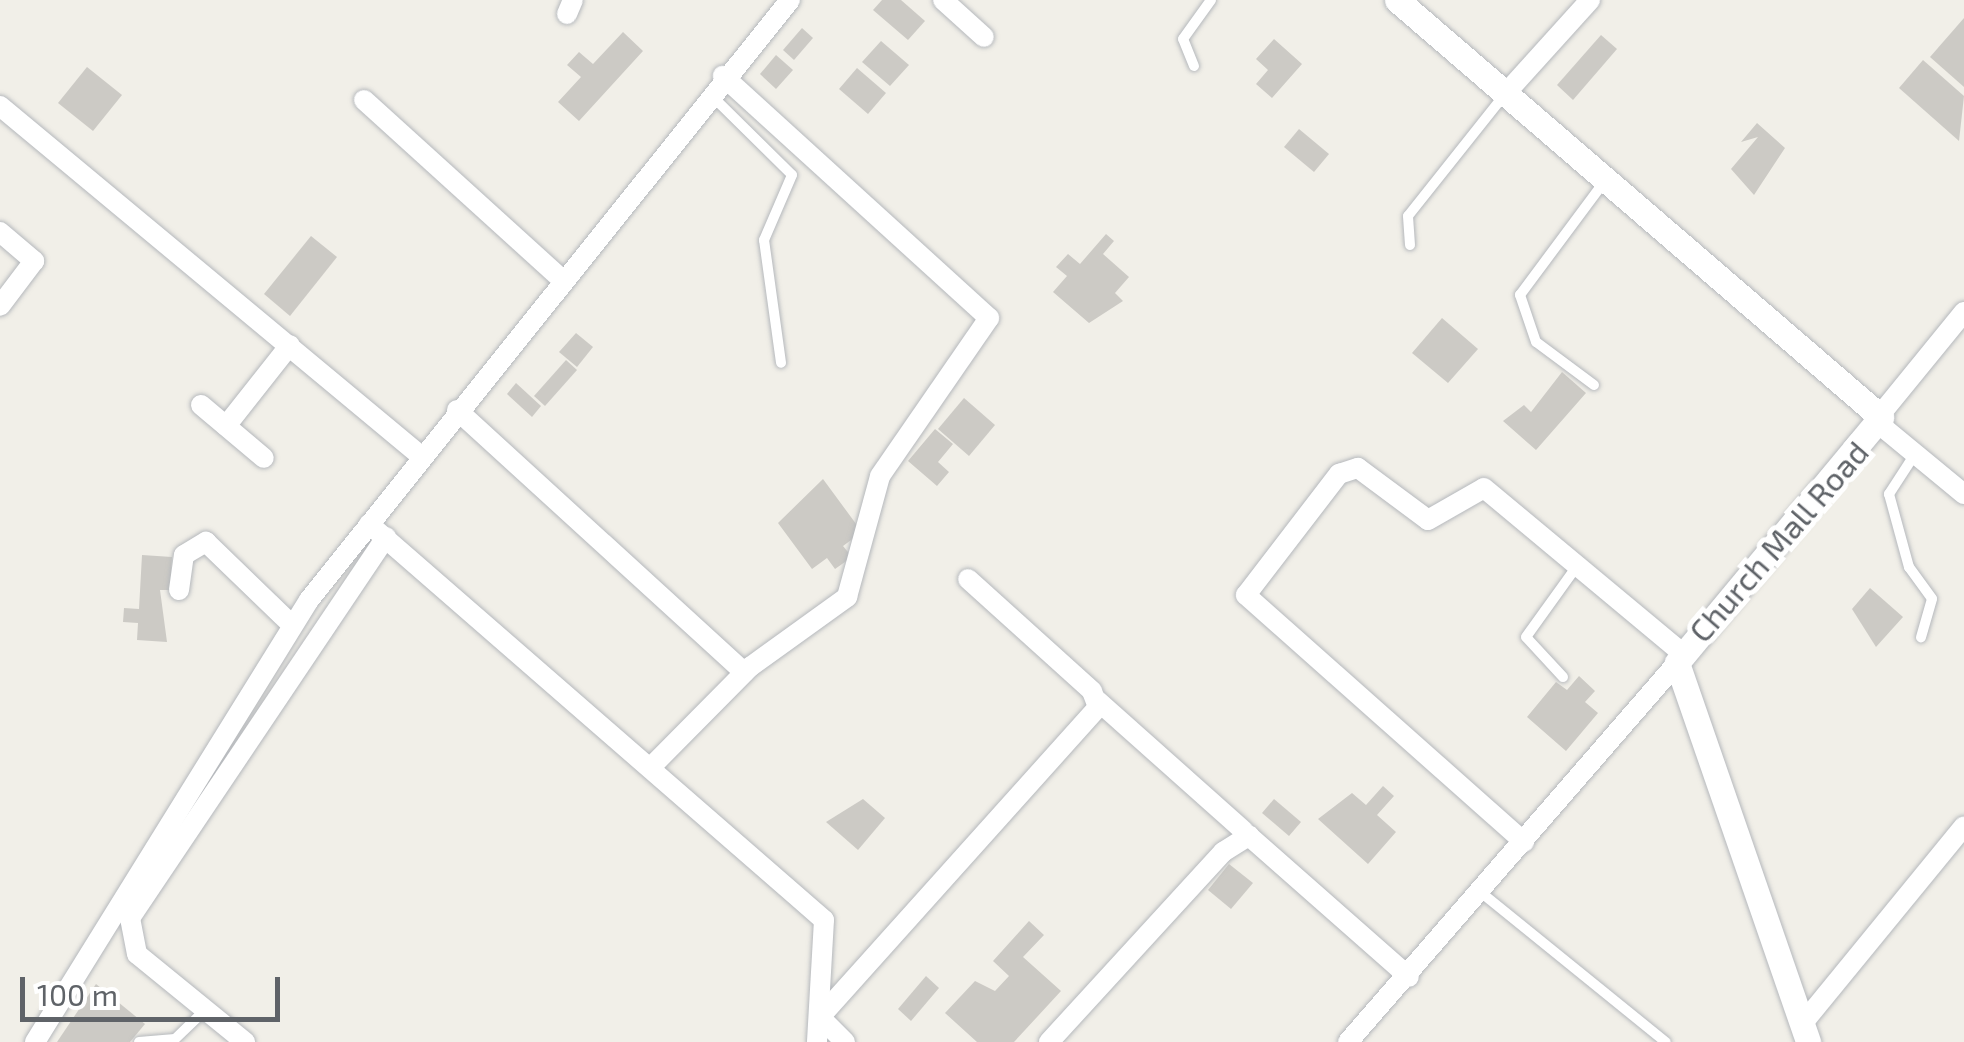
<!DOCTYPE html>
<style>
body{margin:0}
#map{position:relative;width:1964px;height:1042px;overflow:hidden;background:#f1efe8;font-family:"Exo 2",sans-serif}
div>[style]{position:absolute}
.building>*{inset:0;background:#cccac5}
.roads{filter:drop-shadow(0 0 2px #b5b8bc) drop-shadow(0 0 2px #b5b8bc)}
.service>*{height:10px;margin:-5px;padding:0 5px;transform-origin:5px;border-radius:5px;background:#fff}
.minor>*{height:20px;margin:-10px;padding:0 10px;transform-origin:10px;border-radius:10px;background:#fff}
.tertiary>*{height:25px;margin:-12.5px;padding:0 12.5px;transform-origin:12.5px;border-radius:12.5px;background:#fff}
span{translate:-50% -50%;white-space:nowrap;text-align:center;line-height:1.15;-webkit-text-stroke:10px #fff;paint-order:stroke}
.street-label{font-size:32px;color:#5f6368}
.scale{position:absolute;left:20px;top:977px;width:260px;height:45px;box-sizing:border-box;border:5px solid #5f6368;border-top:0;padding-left:12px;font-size:30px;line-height:35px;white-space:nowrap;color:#5f6368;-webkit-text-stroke:8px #fff;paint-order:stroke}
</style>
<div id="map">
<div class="building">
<i style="clip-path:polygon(882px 0,901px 0,925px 21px,908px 40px,873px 10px)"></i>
<i style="clip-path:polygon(1964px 18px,1964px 87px,1930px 57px)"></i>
<i style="clip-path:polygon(802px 28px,813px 38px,794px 60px,783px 50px)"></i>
<i style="clip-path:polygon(623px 32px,643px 51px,579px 121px,558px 102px,581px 77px,567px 65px,579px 52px,593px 64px)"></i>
<i style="clip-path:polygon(1601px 35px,1617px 49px,1573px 100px,1557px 85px)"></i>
<i style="clip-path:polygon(1274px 39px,1302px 64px,1272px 98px,1256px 84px,1268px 70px,1256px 59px)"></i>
<i style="clip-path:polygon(881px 41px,909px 65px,890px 86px,862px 62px)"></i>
<i style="clip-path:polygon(776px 55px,793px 70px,776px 89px,760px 74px)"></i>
<i style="clip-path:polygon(1923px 60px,1964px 96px,1959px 141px,1899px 88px)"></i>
<i style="clip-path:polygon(87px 67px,122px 95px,93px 131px,58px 103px)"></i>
<i style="clip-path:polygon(857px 68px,886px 93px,868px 114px,839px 89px)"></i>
<i style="clip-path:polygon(1757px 123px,1785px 148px,1754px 195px,1731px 169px,1758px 137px,1741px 142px)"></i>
<i style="clip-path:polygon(1299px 129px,1329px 154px,1314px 172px,1284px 147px)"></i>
<i style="clip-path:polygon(1106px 234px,1114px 241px,1103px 254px,1129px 277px,1115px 293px,1123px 301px,1089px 323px,1053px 292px,1067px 276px,1056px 267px,1068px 254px,1080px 264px)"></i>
<i style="clip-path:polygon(311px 236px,337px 257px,290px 316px,264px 294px)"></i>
<i style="clip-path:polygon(1442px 318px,1478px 349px,1448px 383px,1412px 353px)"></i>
<i style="clip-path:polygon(576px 333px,593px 347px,577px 367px,559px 352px)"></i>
<i style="clip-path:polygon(566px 360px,577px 370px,545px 406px,534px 396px)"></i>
<i style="clip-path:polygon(1562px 372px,1586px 393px,1536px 450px,1503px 421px,1524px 405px,1531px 412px)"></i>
<i style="clip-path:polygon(516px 383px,541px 406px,532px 417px,507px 394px)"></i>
<i style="clip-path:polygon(964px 398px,995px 425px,969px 456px,938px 429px)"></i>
<i style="clip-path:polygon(935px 429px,953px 444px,938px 462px,949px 472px,937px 486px,908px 461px)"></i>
<i style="clip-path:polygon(823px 479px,862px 532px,843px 546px,852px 557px,835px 569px,827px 558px,812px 569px,778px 523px)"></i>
<i style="clip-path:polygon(142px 555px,172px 557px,170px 590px,160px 590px,167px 642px,137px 640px,138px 623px,123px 622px,124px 608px,139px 609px)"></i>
<i style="clip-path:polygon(1870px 588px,1903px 617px,1876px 647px,1852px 609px)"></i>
<i style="clip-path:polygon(1579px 676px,1595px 691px,1585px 702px,1598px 713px,1566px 751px,1527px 717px,1556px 682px,1567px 690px)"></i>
<i style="clip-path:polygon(1383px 786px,1394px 796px,1377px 815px,1396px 832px,1368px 864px,1318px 819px,1352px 793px,1366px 805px)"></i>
<i style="clip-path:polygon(863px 799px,885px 818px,858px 850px,826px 822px)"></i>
<i style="clip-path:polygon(1274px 799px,1301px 822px,1289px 836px,1262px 813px)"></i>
<i style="clip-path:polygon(1229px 864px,1253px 883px,1231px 909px,1208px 890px)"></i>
<i style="clip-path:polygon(1029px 921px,1044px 935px,1023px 957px,1061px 991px,1014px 1042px,977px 1042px,945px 1013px,975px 981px,995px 991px,1009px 976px,993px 961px)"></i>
<i style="clip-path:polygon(926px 976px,939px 988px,911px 1021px,898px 1009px)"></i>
<i style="clip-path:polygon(96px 984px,145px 1024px,130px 1042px,57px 1042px)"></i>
</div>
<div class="roads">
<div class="service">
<i style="left:1194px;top:66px;width:29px;rotate:-112deg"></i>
<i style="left:1183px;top:39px;width:48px;rotate:-54.3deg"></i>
<i style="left:710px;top:94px;width:115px;rotate:44.6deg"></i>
<i style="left:792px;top:175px;width:71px;rotate:113.3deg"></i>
<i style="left:764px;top:240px;width:124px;rotate:82.1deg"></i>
<i style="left:1410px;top:245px;width:29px;rotate:-94deg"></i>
<i style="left:1408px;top:216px;width:157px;rotate:-51.5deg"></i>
<i style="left:1594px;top:385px;width:72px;rotate:-143.4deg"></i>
<i style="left:1536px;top:342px;width:50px;rotate:-108.8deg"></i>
<i style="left:1520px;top:295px;width:144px;rotate:-53.4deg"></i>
<i style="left:1915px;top:454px;width:48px;rotate:123deg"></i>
<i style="left:1889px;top:494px;width:76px;rotate:74.7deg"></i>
<i style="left:1909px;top:567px;width:39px;rotate:54deg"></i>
<i style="left:1932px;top:599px;width:40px;rotate:106deg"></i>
<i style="left:1563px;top:677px;width:54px;rotate:-132.8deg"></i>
<i style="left:1526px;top:637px;width:87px;rotate:-54.3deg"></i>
<i style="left:1483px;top:894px;width:235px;rotate:39deg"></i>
<i style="left:139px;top:1042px;width:36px;rotate:-5deg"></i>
<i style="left:175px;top:1039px;width:42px;rotate:-44deg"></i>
</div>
<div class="minor">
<i style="left:943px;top:0;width:55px;rotate:42.1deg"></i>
<i style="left:567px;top:14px;width:15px;rotate:-67deg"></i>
<i style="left:1507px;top:92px;width:124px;rotate:-47.9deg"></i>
<i style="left:364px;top:100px;width:265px;rotate:42.2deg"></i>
<i style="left:0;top:106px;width:547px;rotate:39.74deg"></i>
<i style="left:0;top:232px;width:45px;rotate:40.5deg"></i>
<i style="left:34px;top:261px;width:56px;rotate:127.1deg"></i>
<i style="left:201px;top:405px;width:82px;rotate:40.1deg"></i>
<i style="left:457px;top:410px;width:389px;rotate:42.4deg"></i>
<i style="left:1880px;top:415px;width:133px;rotate:-50.8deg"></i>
<i style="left:1879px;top:424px;width:110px;rotate:39.5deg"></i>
<i style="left:226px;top:426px;width:103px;rotate:-51.7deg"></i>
<i style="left:369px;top:524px;width:603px;rotate:41.03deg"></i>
<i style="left:824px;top:920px;width:122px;rotate:93.3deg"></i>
<i style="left:179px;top:590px;width:35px;rotate:-82deg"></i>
<i style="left:184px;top:555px;width:26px;rotate:-31deg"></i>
<i style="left:206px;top:542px;width:120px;rotate:44deg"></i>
<i style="left:1098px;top:701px;width:195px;rotate:41.7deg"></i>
<i style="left:651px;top:767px;width:141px;rotate:-45.3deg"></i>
<i style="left:750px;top:667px;width:120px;rotate:-35.8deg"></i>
<i style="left:847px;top:597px;width:125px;rotate:-74.7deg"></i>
<i style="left:880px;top:476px;width:192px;rotate:-55.4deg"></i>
<i style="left:989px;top:318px;width:360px;rotate:-137.7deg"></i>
<i style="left:1524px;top:842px;width:372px;rotate:-138.4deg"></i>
<i style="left:1246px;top:595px;width:153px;rotate:-52.5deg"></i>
<i style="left:1339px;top:474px;width:20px;rotate:-18deg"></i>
<i style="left:1358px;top:468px;width:87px;rotate:36.6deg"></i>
<i style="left:1428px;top:520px;width:64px;rotate:-29.7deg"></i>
<i style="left:1484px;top:488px;width:258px;rotate:39.8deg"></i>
<i style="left:1803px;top:1023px;width:254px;rotate:-50.7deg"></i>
<i style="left:35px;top:1042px;width:520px;rotate:-58.2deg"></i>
<i style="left:309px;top:600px;width:769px;rotate:-51.28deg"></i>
<i style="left:245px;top:1042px;width:139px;rotate:-140.8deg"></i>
<i style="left:137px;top:954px;width:37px;rotate:-101deg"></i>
<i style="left:130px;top:918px;width:459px;rotate:-56.1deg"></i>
<i style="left:845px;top:1042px;width:35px;rotate:-135deg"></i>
<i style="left:820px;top:1017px;width:416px;rotate:-48.1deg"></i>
<i style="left:1098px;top:707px;width:17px;rotate:-111deg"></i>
<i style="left:1092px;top:691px;width:167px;rotate:-137.9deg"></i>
<i style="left:1049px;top:1042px;width:258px;rotate:-47.5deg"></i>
<i style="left:1223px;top:852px;width:31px;rotate:-32deg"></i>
<i style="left:1249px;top:836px;width:213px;rotate:41.4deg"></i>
<i style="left:1348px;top:1042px;width:502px;rotate:-49.04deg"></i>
</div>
<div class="tertiary">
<i style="left:1397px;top:0;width:639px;rotate:40.75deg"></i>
<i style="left:1881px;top:417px;width:320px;rotate:129.7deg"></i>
<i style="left:1677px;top:663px;width:401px;rotate:70.9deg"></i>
</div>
</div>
<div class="street-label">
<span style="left:1778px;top:541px;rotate:-49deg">Church Mall Road</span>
</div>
<div class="scale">100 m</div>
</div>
